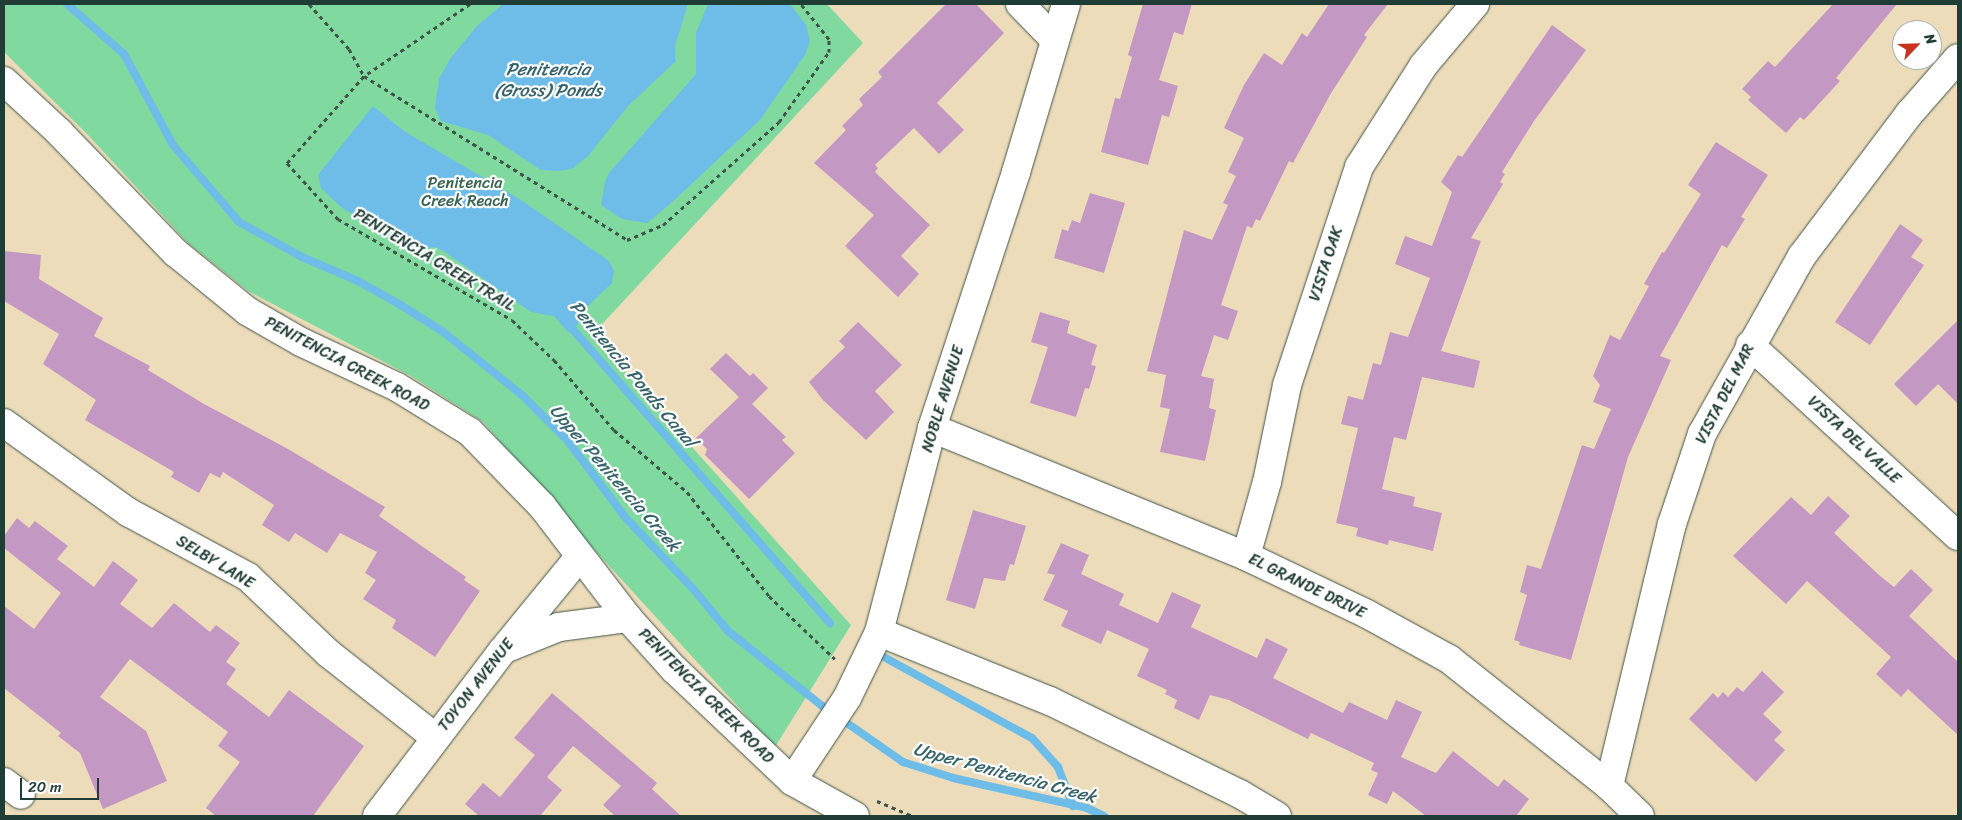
<!DOCTYPE html>
<style>
body{margin:0}
#map{position:relative;width:1962px;height:820px;overflow:hidden;background:#eddcba;font-family:Sriracha,sans-serif}
div>[style]{position:absolute}
.green>*{inset:0;background:#80d99f}
.water>*{inset:0;background:#6ebce8}
.stream>*{height:8px;margin:-4px;padding:0 4px;transform-origin:4px;border-radius:4px;background:#6ebce8}
.building>*{inset:0;background:#c399c3}
.path>*{height:3px;margin-top:-1.5px;transform-origin:0;background:repeating-linear-gradient(90deg,#3e5548 0 4px,transparent 0 8px)}
.roads{filter:drop-shadow(0 0 1px #3e5548) drop-shadow(0 0 1px #3e5548)}
.minor>*{height:28px;margin:-14px;padding:0 14px;transform-origin:14px;border-radius:14px;background:#fff}
span{translate:-50% -50%;white-space:nowrap;text-align:center;line-height:1.15;-webkit-text-stroke:4.5px #fff;paint-order:stroke}
.park-label{font-size:16px;color:#37644f}
.street-label{font-size:16px;color:#1f3d34}
.water-label{font-size:18px;color:#37636a;font-style:italic}
.frame{position:absolute;inset:0;border:5px solid #1f3d34;pointer-events:none}
.north{position:absolute;left:1892px;top:20px;width:50px;height:50px;box-sizing:border-box;background:#fff;border:1px solid #a5b1ae;border-radius:50%;rotate:66deg;font-size:14px;font-weight:700;line-height:20px;text-align:center;color:#1f3d34}
.north::after{content:'';display:block;margin:auto;width:18px;height:22px;background:#c8321e;clip-path:polygon(50% 0,100% 100%,50% 72%,0 100%)}
.scale{position:absolute;left:20px;top:778px;width:79px;height:22px;box-sizing:border-box;border:2px solid #1f3d34;border-top:0;padding-left:6px;font-size:15px;line-height:18px;white-space:nowrap;color:#1f3d34;-webkit-text-stroke:4px #fff;paint-order:stroke}
</style>
<div id="map">
<div class="green">
<i style="clip-path:polygon(4px 4px,827px 4px,863px 43px,592px 335px,851px 625px,775px 747px,589px 544px,483px 422px,411px 376px,248px 291px,188px 243px,87px 134px,4px 52px)"></i>
</div>
<div class="water">
<i style="clip-path:polygon(503px 4px,688px 4px,675px 46px,675px 62px,629px 105px,588px 156px,572px 169px,557px 171px,541px 170px,488px 135px,441px 121px,435px 108px,439px 79px,450px 59px,477px 26px)"></i>
<i style="clip-path:polygon(708px 4px,790px 4px,806px 25px,810px 41px,805px 55px,760px 120px,670px 204px,647px 223px,622px 219px,601px 205px,605px 182px,609px 173px,696px 74px,696px 33px)"></i>
<i style="clip-path:polygon(373px 106px,404px 131px,521px 200px,609px 261px,614px 271px,612px 283px,588px 306px,573px 332px,568px 332px,554px 316px,531px 312px,442px 250px,433px 247px,414px 252px,341px 207px,321px 188px,318px 175px)"></i>
</div>
<div class="stream">
<i style="left:67px;top:4px;width:76px;rotate:41.3deg"></i>
<i style="left:124px;top:54px;width:103px;rotate:61.7deg"></i>
<i style="left:173px;top:145px;width:101px;rotate:49.4deg"></i>
<i style="left:239px;top:222px;width:72px;rotate:29.1deg"></i>
<i style="left:302px;top:257px;width:61px;rotate:23.2deg"></i>
<i style="left:358px;top:281px;width:47px;rotate:29.3deg"></i>
<i style="left:399px;top:304px;width:51px;rotate:32.1deg"></i>
<i style="left:442px;top:331px;width:102px;rotate:38.7deg"></i>
<i style="left:522px;top:395px;width:65px;rotate:45deg"></i>
<i style="left:568px;top:441px;width:95px;rotate:53.1deg"></i>
<i style="left:625px;top:517px;width:102px;rotate:46.6deg"></i>
<i style="left:695px;top:591px;width:52px;rotate:50.5deg"></i>
<i style="left:728px;top:631px;width:119px;rotate:38.5deg"></i>
<i style="left:821px;top:705px;width:100px;rotate:34.8deg"></i>
<i style="left:903px;top:762px;width:52px;rotate:17.7deg"></i>
<i style="left:953px;top:778px;width:137px;rotate:12.6deg"></i>
<i style="left:1087px;top:808px;width:19px;rotate:25deg"></i>
<i style="left:568px;top:324px;width:398px;rotate:48.8deg"></i>
<i style="left:882px;top:656px;width:171px;rotate:28.7deg"></i>
<i style="left:1032px;top:738px;width:39px;rotate:48deg"></i>
<i style="left:1058px;top:767px;width:42px;rotate:69deg"></i>
</div>
<div class="building">
<i style="clip-path:polygon(946px 4px,976px 4px,1004px 33px,937px 103px,964px 130px,939px 154px,914px 128px,875px 165px,878px 168px,875px 172px,930px 225px,901px 256px,919px 274px,898px 297px,845px 246px,874px 215px,814px 163px,846px 130px,842px 126px,863px 105px,859px 99px,882px 77px,878px 72px)"></i>
<i style="clip-path:polygon(1143px 4px,1192px 4px,1183px 35px,1174px 32px,1159px 80px,1178px 86px,1169px 117px,1162px 115px,1148px 165px,1101px 152px,1115px 98px,1120px 99px,1132px 57px,1128px 55px)"></i>
<i style="clip-path:polygon(1329px 4px,1388px 4px,1364px 35px,1367px 37px,1330px 95px,1293px 163px,1289px 161px,1260px 221px,1256px 219px,1252px 228px,1247px 226px,1221px 305px,1238px 311px,1228px 340px,1214px 335px,1201px 376px,1214px 379px,1209px 408px,1216px 410px,1205px 461px,1160px 452px,1170px 409px,1160px 407px,1166px 375px,1147px 371px,1184px 230px,1212px 240px,1228px 205px,1223px 203px,1236px 176px,1228px 172px,1244px 138px,1224px 128px,1244px 85px,1264px 53px,1282px 65px,1302px 33px,1307px 37px)"></i>
<i style="clip-path:polygon(1833px 4px,1897px 4px,1836px 78px,1840px 81px,1804px 120px,1800px 117px,1786px 133px,1748px 100px,1751px 97px,1742px 89px,1768px 61px,1775px 67px)"></i>
<i style="clip-path:polygon(1552px 25px,1586px 50px,1534px 121px,1502px 172px,1505px 174px,1500px 182px,1503px 184px,1471px 238px,1481px 241px,1441px 351px,1480px 361px,1474px 388px,1422px 377px,1406px 440px,1394px 437px,1382px 489px,1415px 497px,1413px 506px,1442px 513px,1433px 551px,1389px 540px,1388px 545px,1356px 536px,1358px 528px,1336px 523px,1358px 428px,1341px 424px,1348px 396px,1363px 400px,1373px 363px,1381px 365px,1390px 332px,1408px 337px,1430px 278px,1395px 264px,1405px 236px,1432px 246px,1452px 192px,1441px 182px,1458px 155px,1462px 157px)"></i>
<i style="clip-path:polygon(1716px 142px,1768px 175px,1741px 217px,1745px 219px,1727px 248px,1722px 245px,1660px 356px,1671px 360px,1628px 457px,1571px 660px,1519px 645px,1520px 642px,1514px 640px,1527px 595px,1520px 592px,1527px 565px,1541px 569px,1582px 445px,1594px 449px,1611px 409px,1593px 402px,1600px 385px,1593px 376px,1610px 335px,1620px 340px,1649px 286px,1644px 284px,1662px 252px,1664px 253px,1701px 194px,1688px 185px)"></i>
<i style="clip-path:polygon(1090px 193px,1125px 203px,1104px 273px,1054px 258px,1062px 229px,1068px 231px,1072px 220px,1080px 223px)"></i>
<i style="clip-path:polygon(1900px 224px,1923px 240px,1911px 257px,1924px 265px,1870px 345px,1835px 322px)"></i>
<i style="clip-path:polygon(4px 251px,41px 255px,39px 279px,103px 318px,94px 336px,150px 366px,148px 370px,204px 404px,288px 449px,385px 507px,379px 516px,466px 577px,464px 580px,480px 591px,435px 657px,392px 628px,396px 620px,363px 599px,376px 580px,365px 573px,377px 552px,340px 533px,327px 553px,295px 533px,289px 542px,262px 525px,274px 505px,223px 472px,220px 478px,210px 473px,199px 493px,171px 477px,174px 472px,85px 420px,96px 400px,43px 364px,59px 334px,4px 301px)"></i>
<i style="clip-path:polygon(1040px 312px,1070px 321px,1067px 333px,1097px 345px,1091px 365px,1096px 366px,1089px 389px,1085px 388px,1076px 417px,1030px 403px,1048px 347px,1031px 342px)"></i>
<i style="clip-path:polygon(1958px 320px,1958px 404px,1938px 384px,1916px 406px,1894px 384px)"></i>
<i style="clip-path:polygon(858px 322px,902px 365px,875px 391px,894px 412px,866px 440px,823px 400px,809px 382px,845px 347px,839px 341px)"></i>
<i style="clip-path:polygon(726px 353px,750px 376px,753px 373px,768px 388px,752px 404px,786px 437px,782px 440px,795px 453px,749px 499px,705px 455px,707px 449px,696px 438px,739px 397px,710px 369px)"></i>
<i style="clip-path:polygon(1828px 496px,1850px 516px,1834px 533px,1879px 575px,1894px 587px,1911px 569px,1933px 590px,1909px 616px,1958px 662px,1958px 735px,1908px 689px,1901px 697px,1876px 674px,1891px 657px,1807px 581px,1786px 604px,1733px 556px,1791px 497px,1811px 515px)"></i>
<i style="clip-path:polygon(973px 510px,1026px 526px,1014px 565px,1010px 564px,1005px 581px,984px 578px,975px 609px,946px 600px)"></i>
<i style="clip-path:polygon(17px 518px,29px 528px,35px 521px,68px 546px,57px 559px,94px 587px,113px 561px,138px 580px,120px 604px,152px 628px,174px 603px,210px 632px,216px 625px,240px 643px,226px 662px,236px 669px,226px 684px,269px 717px,289px 690px,364px 746px,313px 816px,216px 816px,206px 808px,240px 762px,218px 746px,228px 732px,130px 659px,100px 697px,146px 731px,167px 781px,103px 809px,80px 753px,58px 736px,61px 733px,4px 688px,4px 606px,34px 629px,61px 593px,4px 548px,4px 536px)"></i>
<i style="clip-path:polygon(1061px 543px,1089px 555px,1081px 574px,1124px 594px,1119px 605px,1158px 623px,1172px 592px,1201px 605px,1191px 627px,1257px 658px,1266px 638px,1288px 649px,1273px 678px,1343px 713px,1349px 702px,1387px 720px,1396px 700px,1422px 712px,1401px 757px,1436px 773px,1453px 751px,1498px 787px,1504px 779px,1529px 799px,1516px 816px,1426px 816px,1393px 791px,1387px 804px,1368px 795px,1378px 773px,1371px 770px,1374px 763px,1311px 733px,1308px 739px,1229px 700px,1210px 695px,1199px 720px,1174px 708px,1177px 700px,1165px 694px,1167px 690px,1137px 676px,1149px 649px,1107px 630px,1101px 644px,1061px 626px,1068px 611px,1043px 600px,1055px 575px,1047px 573px)"></i>
<i style="clip-path:polygon(1762px 671px,1784px 692px,1763px 714px,1782px 732px,1774px 740px,1785px 750px,1756px 782px,1689px 719px,1713px 693px,1718px 698px,1723px 692px,1728px 697px,1737px 687px,1743px 692px)"></i>
<i style="clip-path:polygon(552px 693px,657px 783px,652px 789px,681px 816px,615px 816px,603px 805px,621px 786px,573px 746px,547px 777px,562px 790px,540px 816px,479px 816px,465px 804px,483px 783px,500px 797px,535px 755px,514px 738px)"></i>
</div>
<div class="path">
<i style="left:309px;top:4px;width:60px;rotate:48.4deg"></i>
<i style="left:349px;top:49px;width:31px;rotate:61deg"></i>
<i style="left:364px;top:76px;width:116px;rotate:131.5deg"></i>
<i style="left:287px;top:163px;width:76px;rotate:47.7deg"></i>
<i style="left:338px;top:219px;width:201px;rotate:30.1deg"></i>
<i style="left:512px;top:320px;width:58px;rotate:43.6deg"></i>
<i style="left:554px;top:360px;width:92px;rotate:49.4deg"></i>
<i style="left:614px;top:430px;width:96px;rotate:40.3deg"></i>
<i style="left:687px;top:492px;width:132px;rotate:51.7deg"></i>
<i style="left:769px;top:596px;width:91px;rotate:43.7deg"></i>
<i style="left:470px;top:4px;width:128px;rotate:145.8deg"></i>
<i style="left:364px;top:76px;width:310px;rotate:31.9deg"></i>
<i style="left:627px;top:240px;width:39px;rotate:-23deg"></i>
<i style="left:663px;top:225px;width:155px;rotate:-41.6deg"></i>
<i style="left:779px;top:122px;width:86px;rotate:-54.5deg"></i>
<i style="left:829px;top:52px;width:13px;rotate:-90deg"></i>
<i style="left:829px;top:39px;width:45px;rotate:-128.7deg"></i>
<i style="left:877px;top:801px;width:39px;rotate:23deg"></i>
</div>
<div class="roads">
<div class="minor">
<i style="left:1020px;top:4px;width:49px;rotate:45.8deg"></i>
<i style="left:4px;top:81px;width:75px;rotate:42.8deg"></i>
<i style="left:59px;top:132px;width:168px;rotate:46deg"></i>
<i style="left:176px;top:253px;width:92px;rotate:39.2deg"></i>
<i style="left:247px;top:311px;width:62px;rotate:29.9deg"></i>
<i style="left:301px;top:342px;width:106px;rotate:25.1deg"></i>
<i style="left:397px;top:387px;width:86px;rotate:31.7deg"></i>
<i style="left:470px;top:432px;width:103px;rotate:45.8deg"></i>
<i style="left:542px;top:506px;width:141px;rotate:52.5deg"></i>
<i style="left:628px;top:618px;width:69px;rotate:48deg"></i>
<i style="left:674px;top:669px;width:163px;rotate:43.5deg"></i>
<i style="left:792px;top:781px;width:72px;rotate:29.1deg"></i>
<i style="left:1750px;top:345px;width:282px;rotate:42.6deg"></i>
<i style="left:4px;top:423px;width:153px;rotate:35.7deg"></i>
<i style="left:128px;top:512px;width:136px;rotate:28.4deg"></i>
<i style="left:248px;top:577px;width:110px;rotate:43.5deg"></i>
<i style="left:328px;top:653px;width:137px;rotate:38.2deg"></i>
<i style="left:932px;top:428px;width:339px;rotate:22.2deg"></i>
<i style="left:1246px;top:556px;width:134px;rotate:25.6deg"></i>
<i style="left:1367px;top:614px;width:94px;rotate:28.8deg"></i>
<i style="left:1449px;top:659px;width:204px;rotate:38.4deg"></i>
<i style="left:1609px;top:786px;width:43px;rotate:44.1deg"></i>
<i style="left:1246px;top:556px;width:77px;rotate:-74.2deg"></i>
<i style="left:1267px;top:482px;width:99px;rotate:-78.3deg"></i>
<i style="left:1287px;top:385px;width:230px;rotate:-71.7deg"></i>
<i style="left:1359px;top:167px;width:120px;rotate:-57.6deg"></i>
<i style="left:1423px;top:66px;width:81px;rotate:-50deg"></i>
<i style="left:879px;top:632px;width:184px;rotate:22deg"></i>
<i style="left:1050px;top:701px;width:212px;rotate:26.1deg"></i>
<i style="left:1240px;top:794px;width:43px;rotate:30.7deg"></i>
<i style="left:507px;top:648px;width:56px;rotate:-22deg"></i>
<i style="left:559px;top:627px;width:70px;rotate:-7.4deg"></i>
<i style="left:792px;top:781px;width:100px;rotate:-56.5deg"></i>
<i style="left:847px;top:698px;width:73px;rotate:-64.1deg"></i>
<i style="left:879px;top:632px;width:211px;rotate:-75.4deg"></i>
<i style="left:932px;top:428px;width:269px;rotate:-71.8deg"></i>
<i style="left:1016px;top:172px;width:175px;rotate:-73.4deg"></i>
<i style="left:4px;top:782px;width:21px;rotate:37deg"></i>
<i style="left:1609px;top:786px;width:269px;rotate:-76.5deg"></i>
<i style="left:1672px;top:524px;width:95px;rotate:-71.6deg"></i>
<i style="left:1702px;top:434px;width:204px;rotate:-60.7deg"></i>
<i style="left:1802px;top:256px;width:178px;rotate:-53deg"></i>
<i style="left:1909px;top:114px;width:74px;rotate:-48.8deg"></i>
<i style="left:377px;top:816px;width:208px;rotate:-52.8deg"></i>
<i style="left:503px;top:650px;width:120px;rotate:-50.7deg"></i>
</div>
</div>
<div class="park-label">
<span style="left:465px;top:192px">Penitencia<br>Creek Reach</span>
</div>
<div class="street-label">
<span style="left:434px;top:260px;rotate:31deg">PENITENCIA CREEK TRAIL</span>
<span style="left:1326px;top:264px;rotate:-72deg">VISTA OAK</span>
<span style="left:347px;top:364px;rotate:28deg">PENITENCIA CREEK ROAD</span>
<span style="left:1725px;top:394px;rotate:-63deg">VISTA DEL MAR</span>
<span style="left:943px;top:399px;rotate:-73deg">NOBLE AVENUE</span>
<span style="left:1854px;top:440px;rotate:43deg">VISTA DEL VALLE</span>
<span style="left:215px;top:562px;rotate:31deg">SELBY LANE</span>
<span style="left:1307px;top:586px;rotate:26deg">EL GRANDE DRIVE</span>
<span style="left:476px;top:685px;rotate:-52deg">TOYON AVENUE</span>
<span style="left:706px;top:696px;rotate:45deg">PENITENCIA CREEK ROAD</span>
</div>
<div class="water-label">
<span style="left:548px;top:80px">Penitencia<br>(Gross) Ponds</span>
<span style="left:633px;top:374px;rotate:50deg">Penitencia Ponds Canal</span>
<span style="left:615px;top:478px;rotate:49deg">Upper Penitencia Creek</span>
<span style="left:1005px;top:773px;rotate:15deg">Upper Penitencia Creek</span>
</div>
<div class="frame"></div>
<div class="north">N</div>
<div class="scale">20 m</div>
</div>
